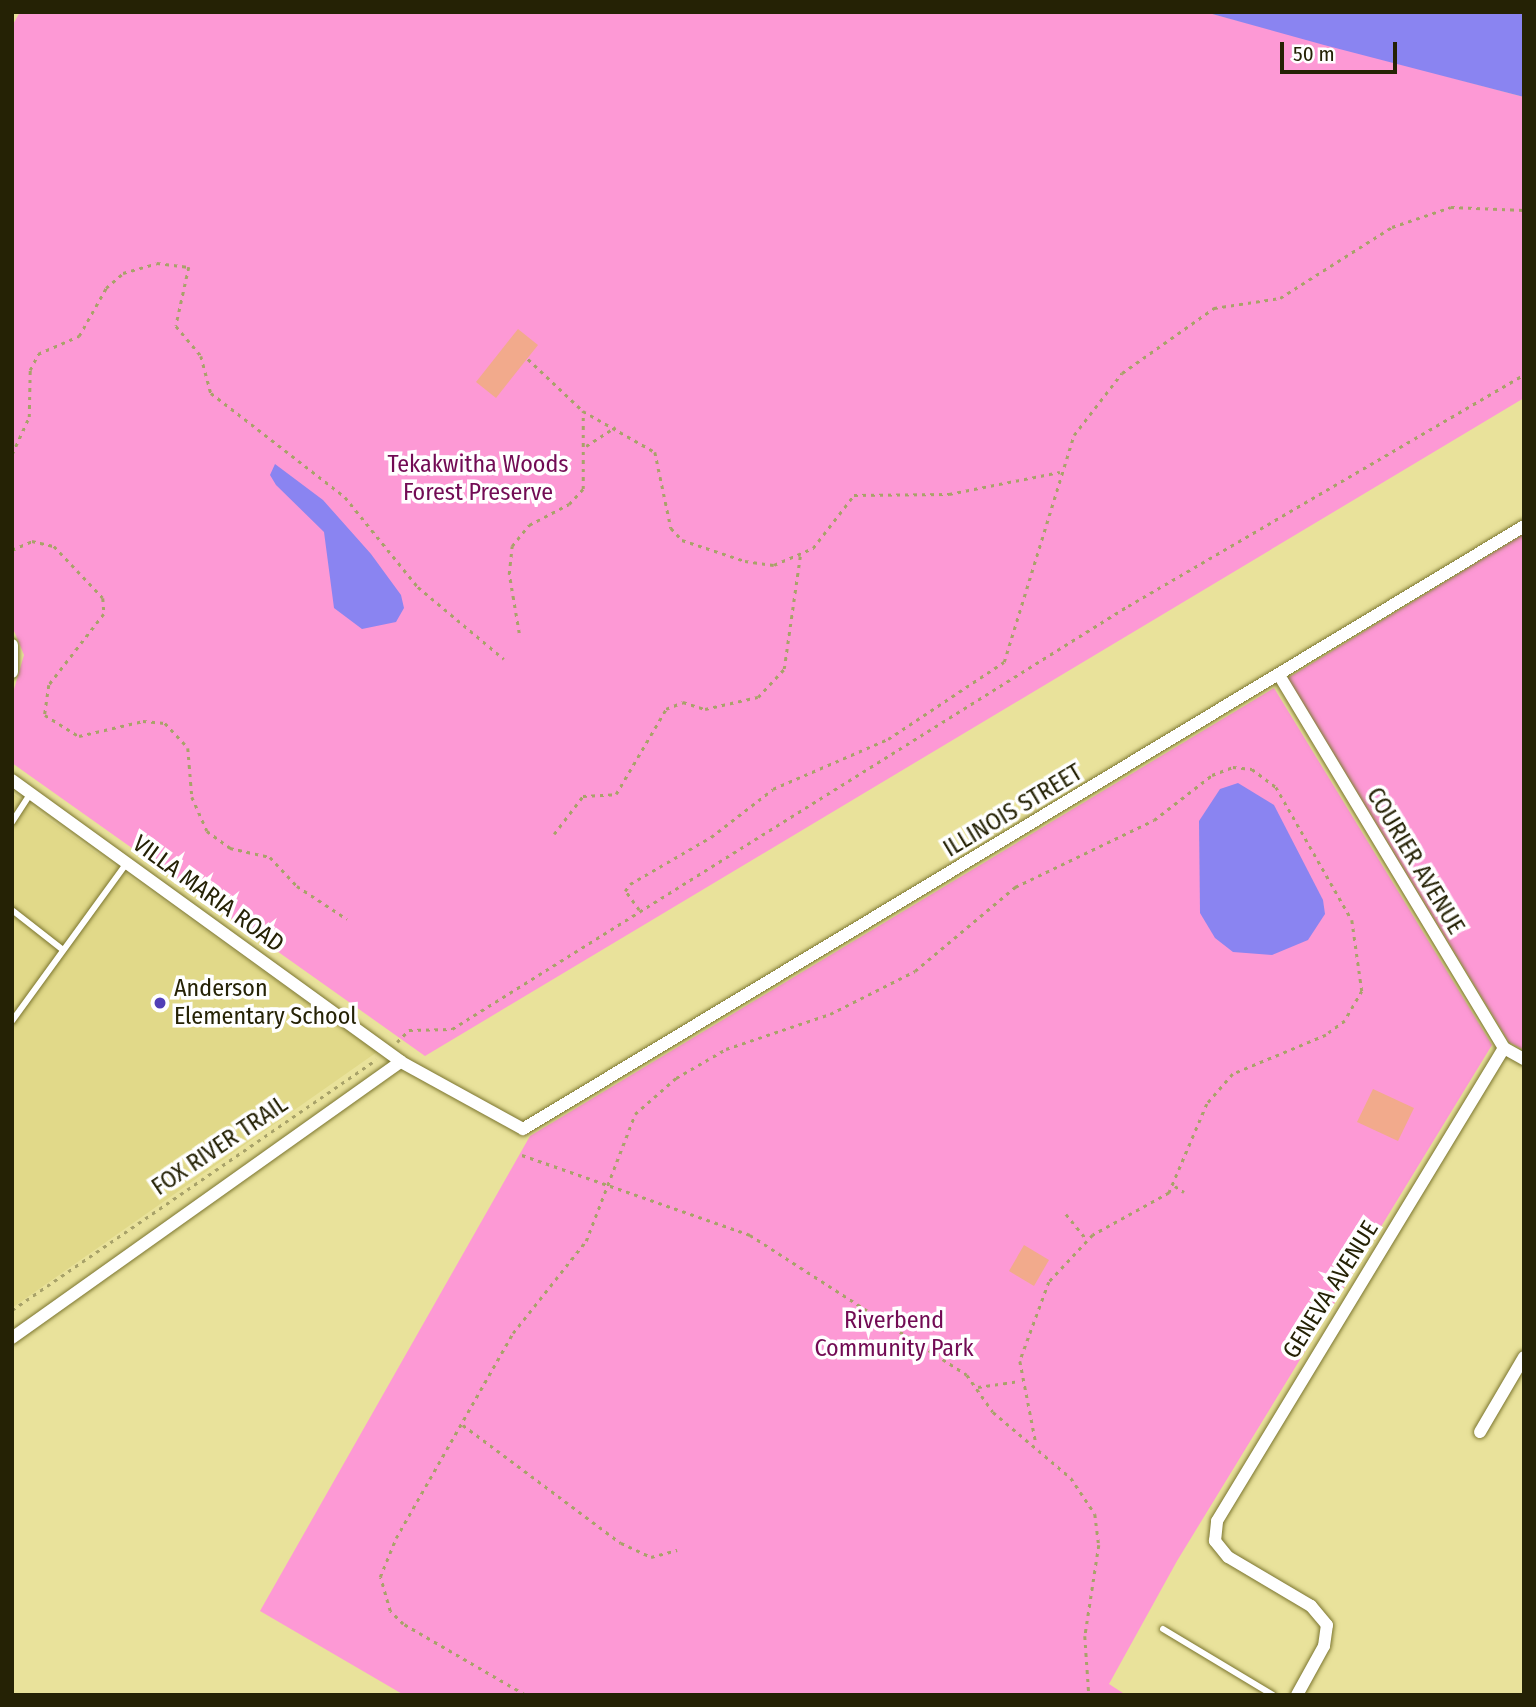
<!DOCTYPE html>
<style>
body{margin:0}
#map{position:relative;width:1536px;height:1707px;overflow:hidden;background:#e9e29b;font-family:"Fira Sans Condensed",sans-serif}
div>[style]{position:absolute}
.built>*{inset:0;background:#e1d989}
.green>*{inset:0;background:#fd99d5}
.water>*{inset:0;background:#8a84f1}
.building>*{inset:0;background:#f2aa8c}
.path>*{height:2.5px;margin-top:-1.25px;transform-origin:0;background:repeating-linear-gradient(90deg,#a8a269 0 3.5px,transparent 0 8.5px)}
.roads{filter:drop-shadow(0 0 2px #7b752f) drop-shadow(0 0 2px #7b752f)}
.service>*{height:6px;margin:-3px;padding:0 3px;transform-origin:3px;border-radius:3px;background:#fff}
.minor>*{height:12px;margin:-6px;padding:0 6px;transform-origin:6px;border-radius:6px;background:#fff}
.dots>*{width:19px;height:19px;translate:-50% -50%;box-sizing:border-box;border:4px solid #fff;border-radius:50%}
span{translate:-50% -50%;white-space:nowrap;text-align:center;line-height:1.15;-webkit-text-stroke:7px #fff;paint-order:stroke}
.park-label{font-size:24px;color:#720b54}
.street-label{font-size:24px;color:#252205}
.poi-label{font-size:24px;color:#252205}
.left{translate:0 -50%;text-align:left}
.frame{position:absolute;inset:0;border:14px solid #252205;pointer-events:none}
.scale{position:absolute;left:1280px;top:42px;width:117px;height:32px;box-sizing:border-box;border:4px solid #252205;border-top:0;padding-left:9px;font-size:21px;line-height:24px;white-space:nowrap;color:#252205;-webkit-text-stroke:5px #fff;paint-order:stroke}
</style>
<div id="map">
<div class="built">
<i style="clip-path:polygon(12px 793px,377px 1052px,12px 1308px)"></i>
</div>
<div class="green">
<i style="clip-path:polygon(20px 12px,1205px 12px,1524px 97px,1524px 398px,425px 1056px,12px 763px,12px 696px,24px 655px,12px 626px,12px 26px)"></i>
<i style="clip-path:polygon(1524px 534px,1524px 1050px,1509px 1042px,1288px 678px)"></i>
<i style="clip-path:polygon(1274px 688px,1492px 1045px,1177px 1561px,1109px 1684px,1126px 1695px,404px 1695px,260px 1611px,530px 1136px)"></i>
</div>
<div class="water">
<i style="clip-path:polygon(1205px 12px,1524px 12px,1524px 97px,1324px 45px)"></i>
<i style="clip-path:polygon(275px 464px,323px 500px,371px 554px,401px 595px,404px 608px,396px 622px,362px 629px,334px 608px,324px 532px,276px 485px,270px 475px)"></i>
<i style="clip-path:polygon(1238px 783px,1274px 805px,1323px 900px,1325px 914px,1308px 940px,1272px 955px,1233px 952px,1215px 938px,1200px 913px,1199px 821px,1220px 789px)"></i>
</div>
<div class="building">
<i style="clip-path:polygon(518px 329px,538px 345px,496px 398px,476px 382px)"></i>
<i style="clip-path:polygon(1373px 1089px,1414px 1108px,1398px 1141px,1357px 1122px)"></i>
<i style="clip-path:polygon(1024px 1245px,1049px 1260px,1034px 1286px,1009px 1271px)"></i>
</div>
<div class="path">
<i style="left:528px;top:359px;width:76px;rotate:43.4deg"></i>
<i style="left:583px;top:411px;width:83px;rotate:29.7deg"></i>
<i style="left:655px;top:452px;width:78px;rotate:78.1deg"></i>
<i style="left:671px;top:528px;width:16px;rotate:47deg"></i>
<i style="left:682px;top:540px;width:66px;rotate:18.4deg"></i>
<i style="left:745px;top:561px;width:29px;rotate:8deg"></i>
<i style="left:774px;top:565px;width:43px;rotate:-23.6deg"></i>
<i style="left:813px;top:548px;width:67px;rotate:-52.3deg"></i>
<i style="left:854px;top:495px;width:95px;rotate:-0.6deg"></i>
<i style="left:949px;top:494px;width:113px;rotate:-11.2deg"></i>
<i style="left:586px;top:446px;width:35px;rotate:-33deg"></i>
<i style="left:12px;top:454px;width:41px;rotate:-65.3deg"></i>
<i style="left:29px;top:417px;width:47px;rotate:-88.8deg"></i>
<i style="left:30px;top:370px;width:18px;rotate:-63deg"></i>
<i style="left:38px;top:354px;width:45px;rotate:-23.7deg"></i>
<i style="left:79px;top:336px;width:55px;rotate:-60.6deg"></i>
<i style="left:106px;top:288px;width:23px;rotate:-41deg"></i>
<i style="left:123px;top:273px;width:35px;rotate:-16deg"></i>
<i style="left:157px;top:263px;width:32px;rotate:7deg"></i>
<i style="left:189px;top:267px;width:60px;rotate:102.4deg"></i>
<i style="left:176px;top:326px;width:39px;rotate:50deg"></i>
<i style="left:201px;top:356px;width:38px;rotate:75deg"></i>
<i style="left:211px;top:393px;width:170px;rotate:37.8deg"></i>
<i style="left:345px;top:497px;width:116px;rotate:51deg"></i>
<i style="left:418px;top:587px;width:112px;rotate:39.9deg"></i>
<i style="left:12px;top:550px;width:22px;rotate:-24deg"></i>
<i style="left:32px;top:541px;width:23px;rotate:13deg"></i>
<i style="left:54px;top:546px;width:71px;rotate:46.7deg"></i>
<i style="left:103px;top:598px;width:16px;rotate:86deg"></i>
<i style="left:104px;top:614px;width:90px;rotate:127.8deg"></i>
<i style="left:49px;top:685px;width:30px;rotate:98deg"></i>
<i style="left:45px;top:715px;width:40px;rotate:32deg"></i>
<i style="left:79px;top:736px;width:66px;rotate:-13.2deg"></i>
<i style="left:143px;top:721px;width:22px;rotate:5deg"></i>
<i style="left:165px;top:723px;width:34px;rotate:47deg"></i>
<i style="left:188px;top:748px;width:49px;rotate:85.3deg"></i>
<i style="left:192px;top:797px;width:37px;rotate:66deg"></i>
<i style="left:207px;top:831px;width:29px;rotate:36deg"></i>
<i style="left:230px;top:848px;width:41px;rotate:12.7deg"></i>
<i style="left:270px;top:857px;width:40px;rotate:47deg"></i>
<i style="left:297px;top:886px;width:60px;rotate:33.4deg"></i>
<i style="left:519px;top:633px;width:60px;rotate:-99.6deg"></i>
<i style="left:509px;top:574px;width:28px;rotate:-84deg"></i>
<i style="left:512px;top:546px;width:27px;rotate:-51deg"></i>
<i style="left:529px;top:525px;width:45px;rotate:-27.7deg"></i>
<i style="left:569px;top:504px;width:21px;rotate:-47deg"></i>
<i style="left:583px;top:489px;width:78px;rotate:-90deg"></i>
<i style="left:554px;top:834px;width:48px;rotate:-52.7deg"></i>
<i style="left:583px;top:796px;width:33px;rotate:-3deg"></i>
<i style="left:616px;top:794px;width:99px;rotate:-59.5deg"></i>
<i style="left:666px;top:709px;width:18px;rotate:-22deg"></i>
<i style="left:683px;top:702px;width:23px;rotate:18deg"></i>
<i style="left:705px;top:709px;width:54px;rotate:-12.8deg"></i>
<i style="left:758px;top:697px;width:38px;rotate:-47deg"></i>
<i style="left:784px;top:669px;width:114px;rotate:-81.9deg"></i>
<i style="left:639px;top:910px;width:24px;rotate:-126deg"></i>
<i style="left:625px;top:891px;width:9px;rotate:-54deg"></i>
<i style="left:630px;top:884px;width:94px;rotate:-30.1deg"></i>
<i style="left:711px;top:837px;width:78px;rotate:-37.7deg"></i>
<i style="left:773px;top:789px;width:125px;rotate:-23.5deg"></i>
<i style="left:888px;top:739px;width:139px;rotate:-33.6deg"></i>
<i style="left:1004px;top:662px;width:238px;rotate:-72.9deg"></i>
<i style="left:1074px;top:435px;width:78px;rotate:-52.3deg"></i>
<i style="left:1122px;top:373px;width:113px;rotate:-35.2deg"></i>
<i style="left:1214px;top:308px;width:67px;rotate:-8.6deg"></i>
<i style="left:1280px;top:298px;width:133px;rotate:-32.4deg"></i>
<i style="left:1392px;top:227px;width:62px;rotate:-18.7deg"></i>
<i style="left:1451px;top:207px;width:73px;rotate:2.4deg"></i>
<i style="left:397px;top:1042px;width:17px;rotate:-45deg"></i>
<i style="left:409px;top:1030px;width:43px;rotate:-1.3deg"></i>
<i style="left:452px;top:1029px;width:797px;rotate:-32.04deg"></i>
<i style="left:1128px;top:606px;width:458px;rotate:-30.3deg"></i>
<i style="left:522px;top:1155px;width:242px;rotate:19.3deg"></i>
<i style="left:750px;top:1235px;width:258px;rotate:32.8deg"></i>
<i style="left:967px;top:1375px;width:45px;rotate:54.9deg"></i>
<i style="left:993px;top:1412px;width:102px;rotate:40.2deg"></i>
<i style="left:1071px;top:1478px;width:43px;rotate:56.3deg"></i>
<i style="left:1095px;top:1514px;width:31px;rotate:83deg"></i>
<i style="left:1099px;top:1545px;width:92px;rotate:98.7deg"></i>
<i style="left:1085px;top:1636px;width:59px;rotate:86.1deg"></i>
<i style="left:1175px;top:1186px;width:11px;rotate:34deg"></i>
<i style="left:1066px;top:1214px;width:33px;rotate:51deg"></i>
<i style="left:12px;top:1310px;width:442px;rotate:-34.5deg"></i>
<i style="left:978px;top:1387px;width:42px;rotate:-8.1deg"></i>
<i style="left:463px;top:1425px;width:197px;rotate:36.8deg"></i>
<i style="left:621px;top:1543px;width:33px;rotate:25deg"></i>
<i style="left:651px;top:1557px;width:27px;rotate:-15deg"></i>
<i style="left:525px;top:1695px;width:141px;rotate:-149.8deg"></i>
<i style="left:403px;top:1624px;width:18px;rotate:-135deg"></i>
<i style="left:390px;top:1611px;width:35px;rotate:-106deg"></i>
<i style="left:380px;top:1577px;width:42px;rotate:-67.7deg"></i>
<i style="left:396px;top:1538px;width:236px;rotate:-60.3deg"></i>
<i style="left:513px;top:1333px;width:117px;rotate:-51.6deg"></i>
<i style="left:586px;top:1241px;width:136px;rotate:-68.9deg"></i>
<i style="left:635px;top:1114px;width:55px;rotate:-41.3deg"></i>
<i style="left:676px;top:1078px;width:58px;rotate:-30.1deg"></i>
<i style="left:726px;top:1049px;width:110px;rotate:-18.6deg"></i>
<i style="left:830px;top:1014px;width:95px;rotate:-26.8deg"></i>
<i style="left:915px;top:971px;width:131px;rotate:-40deg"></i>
<i style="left:1015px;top:887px;width:154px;rotate:-25.7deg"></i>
<i style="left:1154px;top:820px;width:73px;rotate:-37.8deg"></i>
<i style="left:1212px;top:775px;width:22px;rotate:-21deg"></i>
<i style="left:1233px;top:767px;width:19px;rotate:6deg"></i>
<i style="left:1252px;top:769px;width:30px;rotate:37deg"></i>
<i style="left:1276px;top:787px;width:153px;rotate:60.3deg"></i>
<i style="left:1352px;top:920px;width:72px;rotate:82deg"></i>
<i style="left:1362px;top:991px;width:34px;rotate:120deg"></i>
<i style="left:1345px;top:1021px;width:24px;rotate:144deg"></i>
<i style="left:1326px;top:1035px;width:101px;rotate:157.2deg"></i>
<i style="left:1233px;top:1074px;width:40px;rotate:131deg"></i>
<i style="left:1207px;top:1104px;width:97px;rotate:113.1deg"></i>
<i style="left:1169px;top:1193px;width:87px;rotate:151.1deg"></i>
<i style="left:1093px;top:1235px;width:64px;rotate:133.1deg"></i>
<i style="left:1049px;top:1282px;width:84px;rotate:110.2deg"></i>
<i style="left:1020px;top:1361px;width:84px;rotate:79deg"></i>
</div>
<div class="roads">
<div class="service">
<i style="left:12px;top:822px;width:35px;rotate:-57deg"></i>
<i style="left:12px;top:910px;width:63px;rotate:38deg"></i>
<i style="left:12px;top:1021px;width:195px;rotate:-54deg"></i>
<i style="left:1163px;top:1629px;width:128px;rotate:31deg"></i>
</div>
<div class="minor">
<i style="left:12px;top:645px;width:27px;rotate:90deg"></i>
<i style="left:1279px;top:675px;width:436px;rotate:58.9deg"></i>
<i style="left:1504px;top:1048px;width:23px;rotate:29deg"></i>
<i style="left:12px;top:780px;width:480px;rotate:35.9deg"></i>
<i style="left:401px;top:1062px;width:139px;rotate:28.8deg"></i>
<i style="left:523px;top:1129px;width:1169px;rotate:-31.06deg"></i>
<i style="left:12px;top:1338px;width:477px;rotate:-35.4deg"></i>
<i style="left:1480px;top:1432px;width:87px;rotate:-59.6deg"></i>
<i style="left:1297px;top:1695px;width:56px;rotate:-61.1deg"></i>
<i style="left:1324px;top:1646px;width:21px;rotate:-82deg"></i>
<i style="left:1327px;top:1625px;width:25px;rotate:-130deg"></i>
<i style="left:1311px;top:1606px;width:96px;rotate:-149.4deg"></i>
<i style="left:1228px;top:1557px;width:21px;rotate:-129deg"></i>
<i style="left:1215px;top:1541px;width:20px;rotate:-84deg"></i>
<i style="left:1217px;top:1521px;width:553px;rotate:-58.75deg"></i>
</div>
</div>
<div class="dots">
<i style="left:160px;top:1003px;background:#513fb6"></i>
</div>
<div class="park-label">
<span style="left:478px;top:479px">Tekakwitha Woods<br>Forest Preserve</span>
<span style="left:894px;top:1335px">Riverbend<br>Community Park</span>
</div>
<div class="street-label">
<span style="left:1013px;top:811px;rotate:-31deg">ILLINOIS STREET</span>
<span style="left:1415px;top:861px;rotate:59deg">COURIER AVENUE</span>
<span style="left:208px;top:894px;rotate:36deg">VILLA MARIA ROAD</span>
<span style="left:220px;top:1146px;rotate:-34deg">FOX RIVER TRAIL</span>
<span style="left:1331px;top:1290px;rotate:-58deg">GENEVA AVENUE</span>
</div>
<div class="poi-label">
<span class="left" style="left:174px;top:1003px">Anderson<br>Elementary School</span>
</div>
<div class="frame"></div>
<div class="scale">50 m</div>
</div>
